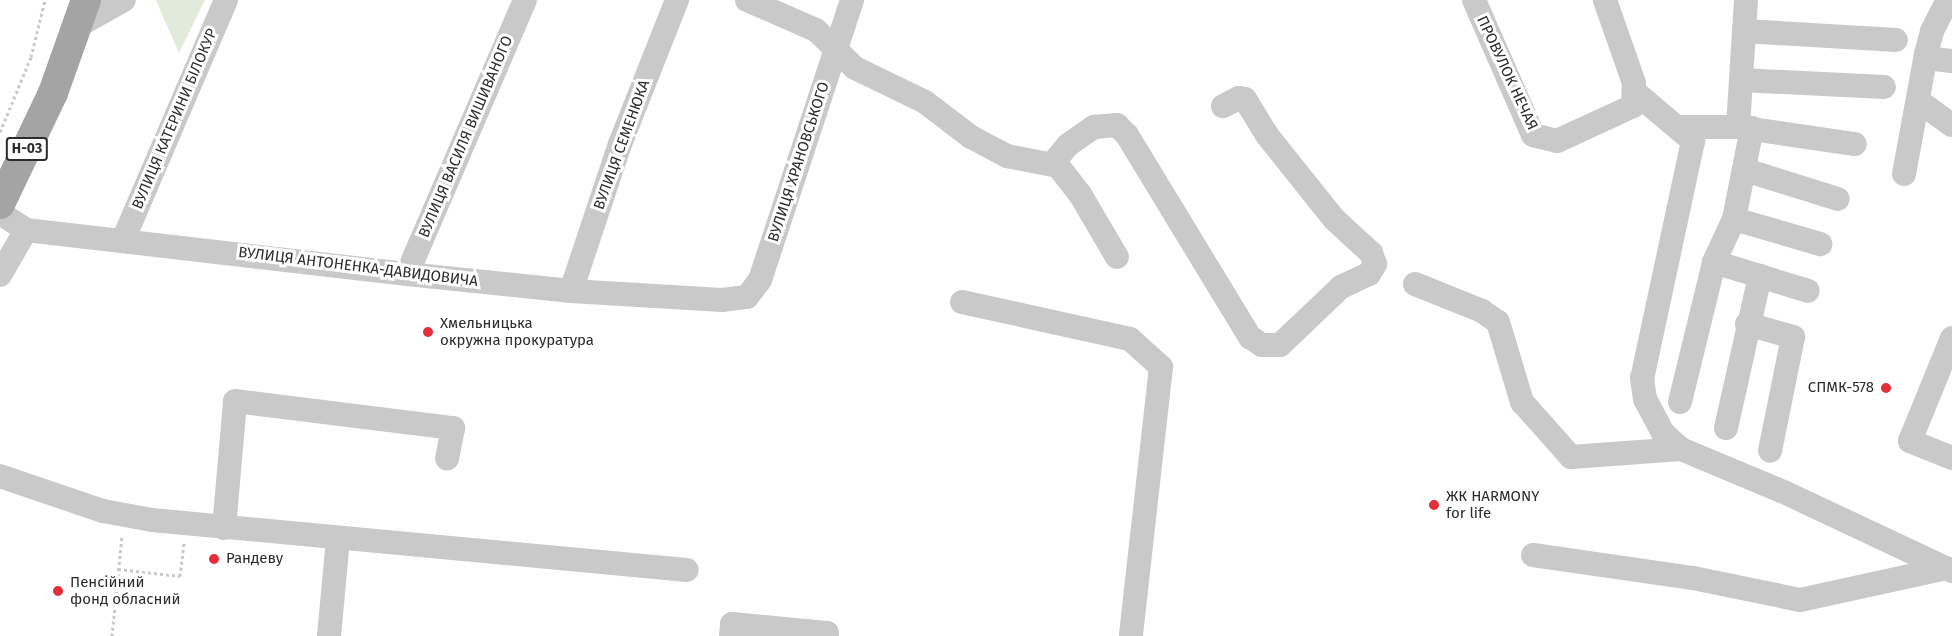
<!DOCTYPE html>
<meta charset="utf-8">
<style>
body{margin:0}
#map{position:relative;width:1952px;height:636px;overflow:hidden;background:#fff;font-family:"Fira Sans",sans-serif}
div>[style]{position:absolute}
.green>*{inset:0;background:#e2ead9}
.path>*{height:3px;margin-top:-1.5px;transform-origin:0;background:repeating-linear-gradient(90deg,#c9c9c9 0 3px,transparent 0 6px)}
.minor>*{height:24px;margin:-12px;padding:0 12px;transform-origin:12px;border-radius:12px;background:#c9c9c9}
.major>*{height:30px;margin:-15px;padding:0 15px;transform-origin:15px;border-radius:15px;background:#a4a4a4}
.dots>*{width:16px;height:16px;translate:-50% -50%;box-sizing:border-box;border:3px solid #fff;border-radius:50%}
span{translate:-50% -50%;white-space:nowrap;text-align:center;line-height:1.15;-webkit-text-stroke:6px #fff;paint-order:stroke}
.shield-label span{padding:2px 4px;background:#fff;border:2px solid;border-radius:4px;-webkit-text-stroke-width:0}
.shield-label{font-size:14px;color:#2c2c2c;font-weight:700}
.street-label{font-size:15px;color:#2c2c2c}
.poi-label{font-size:15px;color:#2c2c2c}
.left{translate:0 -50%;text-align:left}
.right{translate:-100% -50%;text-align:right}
</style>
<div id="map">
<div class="green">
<i style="clip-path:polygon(156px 0,205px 0,179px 53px,161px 12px)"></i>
</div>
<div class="path">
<i style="left:0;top:132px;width:81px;rotate:-67.5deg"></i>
<i style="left:31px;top:57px;width:59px;rotate:-76.2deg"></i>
<i style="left:118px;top:569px;width:62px;rotate:6.4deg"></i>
<i style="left:180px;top:576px;width:34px;rotate:-83deg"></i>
<i style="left:112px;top:636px;width:101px;rotate:-84.3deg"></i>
</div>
<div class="minor">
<i style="left:747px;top:0;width:75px;rotate:23.5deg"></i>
<i style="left:816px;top:30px;width:54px;rotate:44.3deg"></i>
<i style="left:855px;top:68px;width:78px;rotate:25.9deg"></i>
<i style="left:925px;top:102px;width:58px;rotate:37.3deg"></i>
<i style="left:971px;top:137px;width:41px;rotate:27.8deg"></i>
<i style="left:1007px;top:156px;width:52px;rotate:11.1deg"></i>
<i style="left:1058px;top:166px;width:36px;rotate:52deg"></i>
<i style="left:1080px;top:194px;width:73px;rotate:59.6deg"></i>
<i style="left:1474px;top:0;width:147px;rotate:66.4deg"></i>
<i style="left:1533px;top:135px;width:25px;rotate:14deg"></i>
<i style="left:1557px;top:141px;width:84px;rotate:-24.7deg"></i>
<i style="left:1633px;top:106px;width:23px;rotate:-88deg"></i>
<i style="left:1634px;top:83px;width:88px;rotate:-109.3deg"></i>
<i style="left:81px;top:24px;width:49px;rotate:-29.2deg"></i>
<i style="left:1744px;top:31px;width:152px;rotate:3.4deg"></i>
<i style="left:1926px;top:58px;width:26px;rotate:7deg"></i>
<i style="left:1741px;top:80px;width:143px;rotate:2.8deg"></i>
<i style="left:1636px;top:93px;width:75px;rotate:40.1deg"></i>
<i style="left:1693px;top:141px;width:242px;rotate:102.1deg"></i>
<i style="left:1642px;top:378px;width:21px;rotate:82deg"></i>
<i style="left:1645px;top:399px;width:38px;rotate:62deg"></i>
<i style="left:1663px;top:433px;width:24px;rotate:42deg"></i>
<i style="left:1681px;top:449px;width:114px;rotate:22.7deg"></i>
<i style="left:1786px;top:493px;width:183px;rotate:25.2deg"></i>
<i style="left:1920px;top:102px;width:39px;rotate:36deg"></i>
<i style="left:1677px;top:127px;width:61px"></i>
<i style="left:1738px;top:127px;width:127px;rotate:-86.4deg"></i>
<i style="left:1738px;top:127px;width:118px;rotate:8.3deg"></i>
<i style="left:1053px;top:163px;width:23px;rotate:-50deg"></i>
<i style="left:1068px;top:145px;width:32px;rotate:-35deg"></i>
<i style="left:1094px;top:127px;width:23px;rotate:-5deg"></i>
<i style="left:1117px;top:125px;width:14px;rotate:45deg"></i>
<i style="left:1127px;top:135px;width:237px;rotate:58.7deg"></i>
<i style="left:1250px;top:337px;width:14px;rotate:34deg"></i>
<i style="left:1262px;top:345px;width:18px"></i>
<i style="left:1280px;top:345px;width:84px;rotate:-43.6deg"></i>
<i style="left:1341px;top:287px;width:31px;rotate:-25deg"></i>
<i style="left:1369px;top:274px;width:12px;rotate:-59deg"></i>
<i style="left:1375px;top:264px;width:12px;rotate:-110deg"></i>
<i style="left:1371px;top:253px;width:50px;rotate:-137.4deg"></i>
<i style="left:1334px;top:219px;width:107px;rotate:-128.6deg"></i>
<i style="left:1267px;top:135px;width:42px;rotate:-121.4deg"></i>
<i style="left:1245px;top:99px;width:6px;rotate:-171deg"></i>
<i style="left:1239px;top:98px;width:18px;rotate:153deg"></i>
<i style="left:1745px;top:170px;width:97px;rotate:17.3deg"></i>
<i style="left:1904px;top:174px;width:122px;rotate:-79.6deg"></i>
<i style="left:1926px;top:54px;width:24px;rotate:-75deg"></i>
<i style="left:1932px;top:31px;width:35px;rotate:-63deg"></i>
<i style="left:0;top:213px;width:31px;rotate:33deg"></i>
<i style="left:26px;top:230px;width:384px;rotate:6.6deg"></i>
<i style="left:407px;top:274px;width:165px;rotate:5.9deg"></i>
<i style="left:571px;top:291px;width:151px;rotate:3.4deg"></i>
<i style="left:722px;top:300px;width:25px;rotate:-7deg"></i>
<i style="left:747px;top:297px;width:21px;rotate:-53deg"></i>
<i style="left:760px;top:280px;width:295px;rotate:-71.8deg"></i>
<i style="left:1734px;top:219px;width:90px;rotate:16.2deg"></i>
<i style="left:124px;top:238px;width:259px;rotate:-66.8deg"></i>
<i style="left:1714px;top:262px;width:98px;rotate:17.1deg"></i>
<i style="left:407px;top:274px;width:298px;rotate:-66.7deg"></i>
<i style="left:0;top:275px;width:52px;rotate:-60deg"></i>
<i style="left:1415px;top:284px;width:72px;rotate:21.9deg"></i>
<i style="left:1482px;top:311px;width:19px;rotate:35deg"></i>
<i style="left:1498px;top:322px;width:84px;rotate:73.3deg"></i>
<i style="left:1522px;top:402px;width:74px;rotate:48.3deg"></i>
<i style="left:1571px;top:457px;width:110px;rotate:-4.2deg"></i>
<i style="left:571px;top:291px;width:155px;rotate:-71.6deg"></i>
<i style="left:620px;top:144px;width:155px;rotate:-68.4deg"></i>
<i style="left:962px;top:302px;width:172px;rotate:12.4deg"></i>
<i style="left:1130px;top:339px;width:42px;rotate:42.1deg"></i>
<i style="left:1161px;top:367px;width:271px;rotate:96.4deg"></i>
<i style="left:1747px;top:324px;width:48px;rotate:15.8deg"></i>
<i style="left:1793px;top:337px;width:116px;rotate:101.4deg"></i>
<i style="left:1952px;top:338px;width:111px;rotate:112.2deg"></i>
<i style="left:1910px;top:441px;width:45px;rotate:22deg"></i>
<i style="left:1680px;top:402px;width:144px;rotate:-76.3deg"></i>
<i style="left:1714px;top:262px;width:47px;rotate:-65.1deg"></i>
<i style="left:1734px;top:219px;width:93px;rotate:-78.8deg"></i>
<i style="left:1726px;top:428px;width:156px;rotate:-77.4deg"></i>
<i style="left:0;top:476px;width:109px;rotate:18.8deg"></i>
<i style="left:103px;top:511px;width:50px;rotate:10.4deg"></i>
<i style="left:152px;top:520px;width:537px;rotate:5.34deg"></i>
<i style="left:224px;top:528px;width:127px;rotate:-85deg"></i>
<i style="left:235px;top:401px;width:220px;rotate:7.1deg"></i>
<i style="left:453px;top:428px;width:31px;rotate:101deg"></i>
<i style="left:1533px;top:555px;width:162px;rotate:8.2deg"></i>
<i style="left:1693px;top:578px;width:109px;rotate:11.6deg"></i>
<i style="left:1800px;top:600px;width:150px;rotate:-12.3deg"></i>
<i style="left:329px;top:636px;width:97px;rotate:-84.7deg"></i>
<i style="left:731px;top:636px;width:12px;rotate:-85deg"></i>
<i style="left:732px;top:624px;width:95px;rotate:5.4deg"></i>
<i style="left:827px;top:633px;width:3px;rotate:108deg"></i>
</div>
<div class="major">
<i style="left:0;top:204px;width:123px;rotate:-64.5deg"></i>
<i style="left:53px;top:93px;width:99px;rotate:-70.5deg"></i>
</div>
<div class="dots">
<i style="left:428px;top:332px;background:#e22f39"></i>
<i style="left:1886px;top:388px;background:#e22f39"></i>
<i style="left:1434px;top:505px;background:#e22f39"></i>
<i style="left:214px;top:559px;background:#e22f39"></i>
<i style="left:58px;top:591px;background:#e22f39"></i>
</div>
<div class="shield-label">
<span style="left:27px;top:149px">Н-03</span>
</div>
<div class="street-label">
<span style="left:1507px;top:73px;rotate:65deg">ПРОВУЛОК НЕЧАЯ</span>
<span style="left:175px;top:119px;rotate:-67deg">ВУЛИЦЯ КАТЕРИНИ БІЛОКУР</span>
<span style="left:466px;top:137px;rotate:-67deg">ВУЛИЦЯ ВАСИЛЯ ВИШИВАНОГО</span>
<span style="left:622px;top:145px;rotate:-70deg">ВУЛИЦЯ СЕМЕНЮКА</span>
<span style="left:799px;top:162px;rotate:-72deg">ВУЛИЦЯ ХРАНОВСЬКОГО</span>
<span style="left:358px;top:267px;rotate:7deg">ВУЛИЦЯ АНТОНЕНКА-ДАВИДОВИЧА</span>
</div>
<div class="poi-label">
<span class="left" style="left:440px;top:332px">Хмельницька<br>окружна прокуратура</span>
<span class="right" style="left:1874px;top:388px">СПМК-578</span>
<span class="left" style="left:1446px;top:505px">ЖК HARMONY<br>for life</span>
<span class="left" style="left:226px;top:559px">Рандеву</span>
<span class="left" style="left:70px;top:591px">Пенсійний<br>фонд обласний</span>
</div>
</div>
